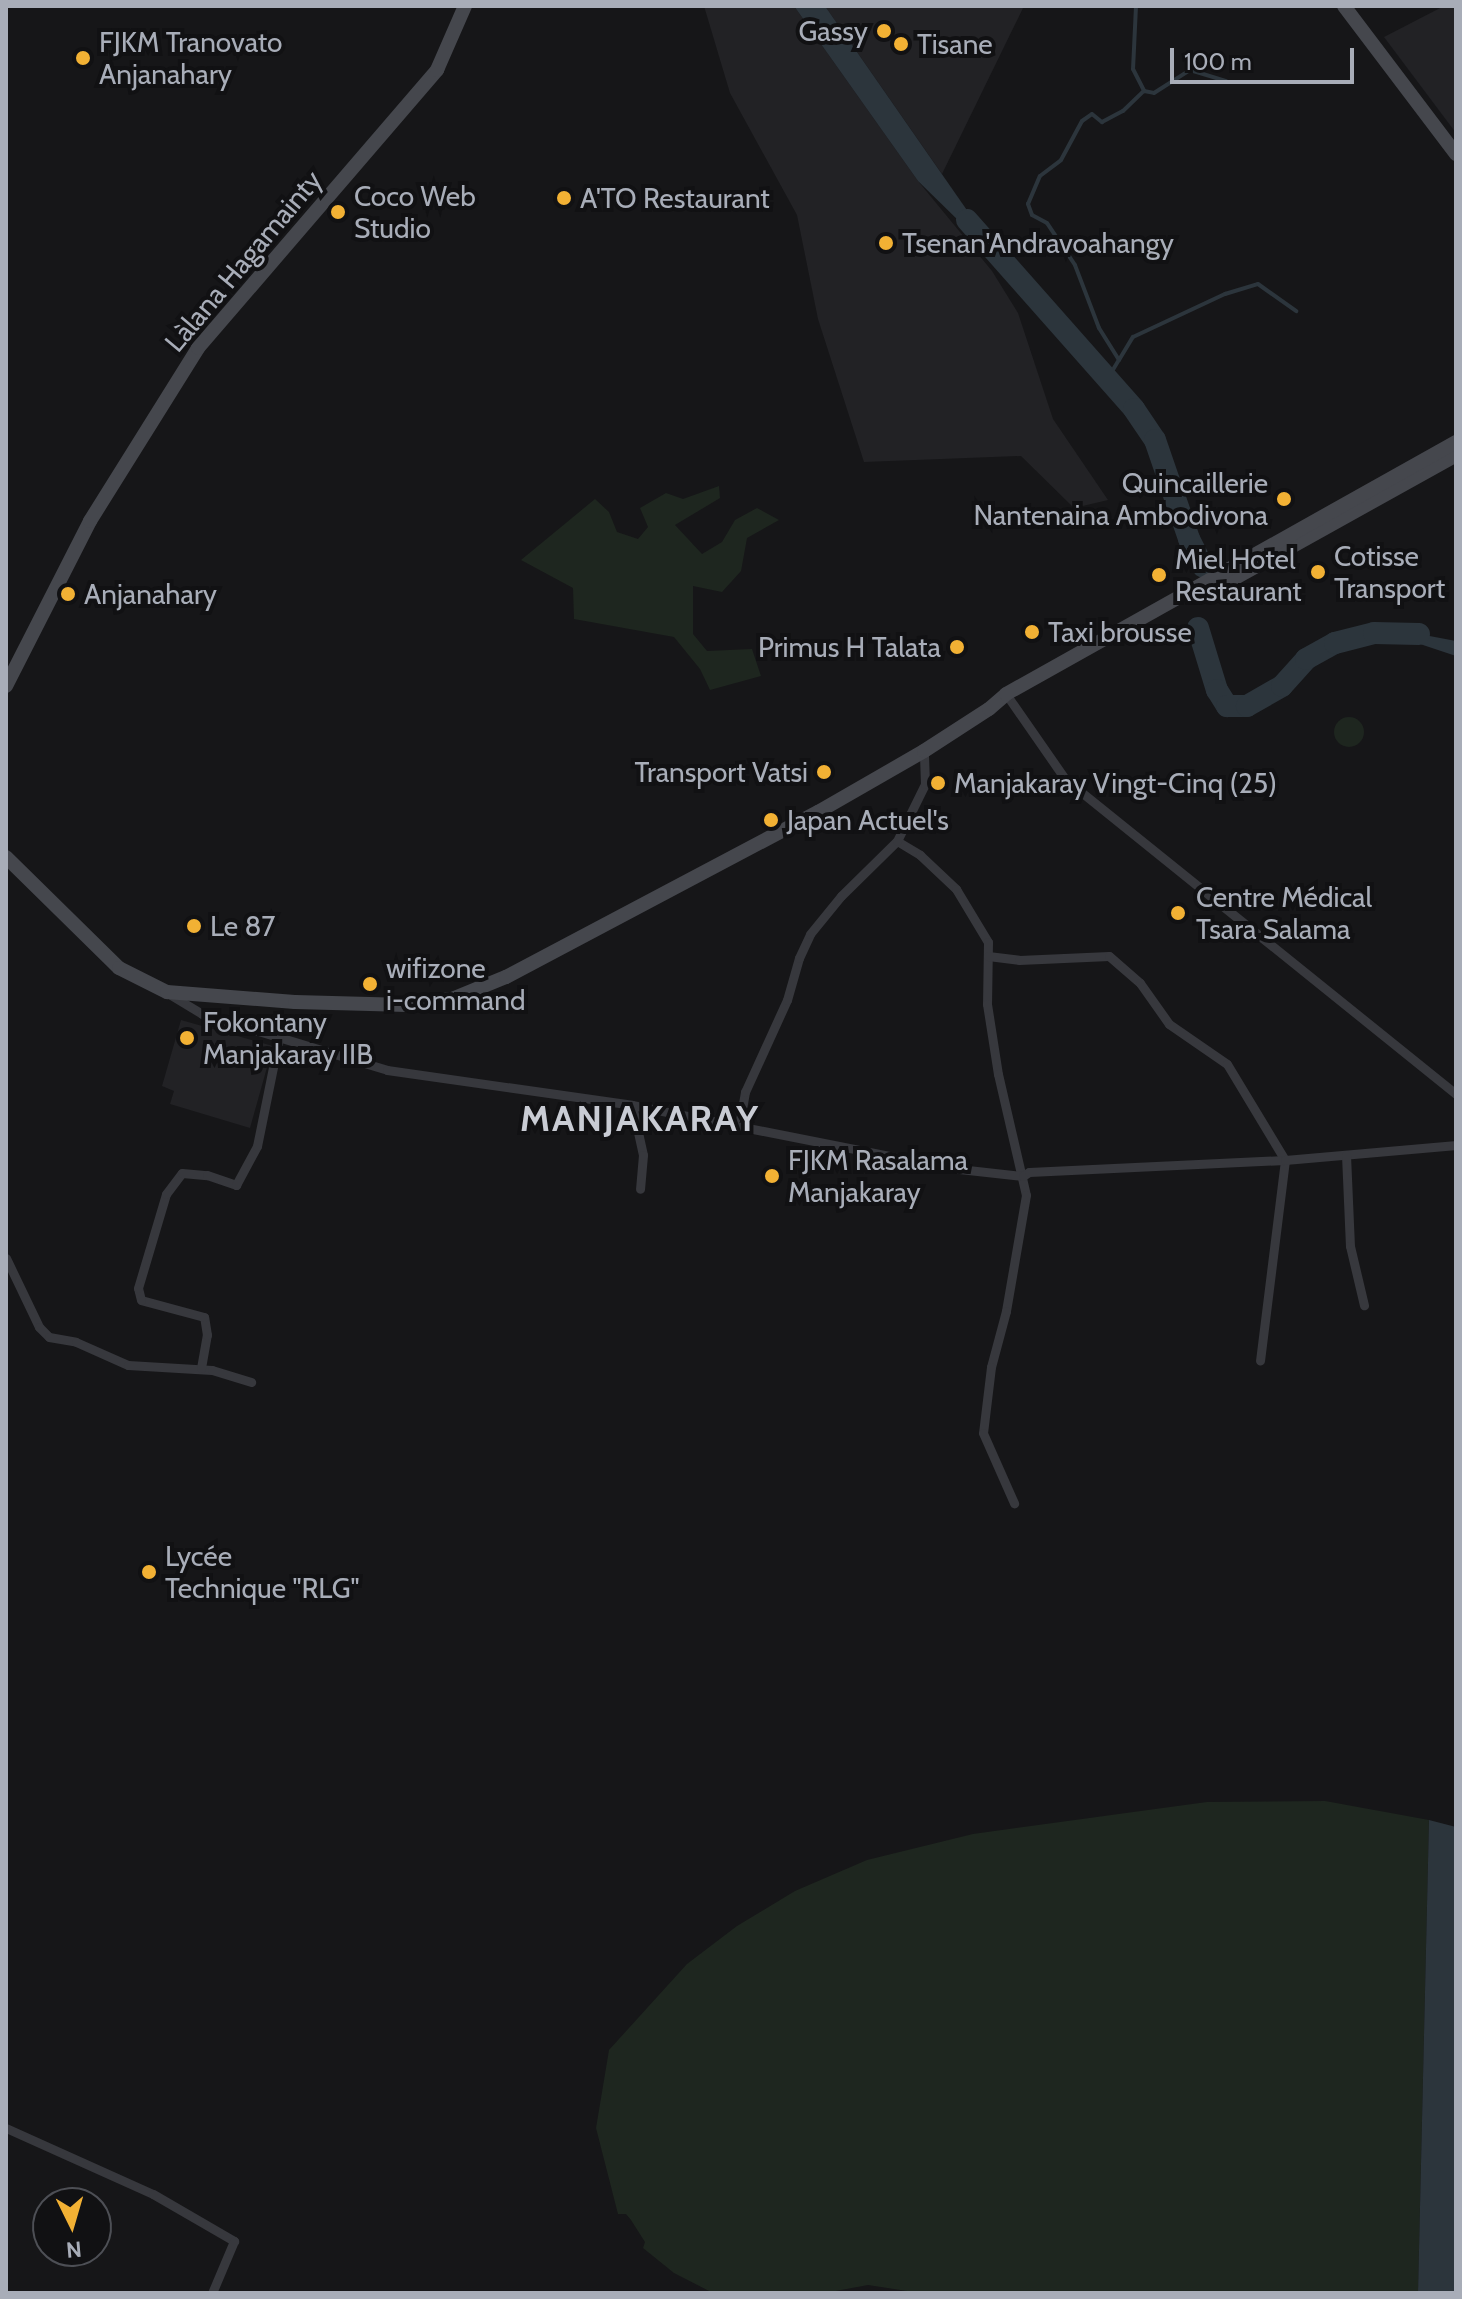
<!DOCTYPE html>
<meta charset="utf-8">
<style>
body{margin:0}
#map{position:relative;width:1462px;height:2299px;overflow:hidden;background:#161618;font-family:Cabin,sans-serif}
div>[style]{position:absolute}
.built>*{inset:0;background:#222225}
.green>*{inset:0;background:#1e261f}
.round{border-radius:50%}
.water>*{inset:0;background:#2c353c}
.stream>*{height:4px;margin:-2px;padding:0 2px;transform-origin:2px;border-radius:2px;background:#2c353c}
.river>*{height:22px;margin:-11px;padding:0 11px;transform-origin:11px;border-radius:11px;background:#2c353c}
.minor>*{height:9px;margin:-4.5px;padding:0 4.5px;transform-origin:4.5px;border-radius:4.5px;background:#37383d}
.secondary>*{height:14px;margin:-7px;padding:0 7px;transform-origin:7px;border-radius:7px;background:#45474d}
.dots>*{width:22px;height:22px;translate:-50% -50%;box-sizing:border-box;border:4px solid #111113;border-radius:50%}
span{translate:-50% -50%;white-space:nowrap;text-align:center;line-height:1.15;-webkit-text-stroke:8px #111113;paint-order:stroke}
.poi-label{font-size:28px;color:#a8adb8}
.right{translate:-100% -50%;text-align:right}
.left{translate:0 -50%;text-align:left}
.street-label{font-size:28px;color:#a8adb8}
.district-label{font-size:36px;color:#c9ccd4;font-weight:700;letter-spacing:2px}
.frame{position:absolute;inset:0;border:8px solid #a8adb8;pointer-events:none}
.north{position:absolute;left:32px;top:2187px;width:80px;height:80px;box-sizing:border-box;background:#111113;border:2px solid #4d4f55;border-radius:50%;rotate:175deg;font-size:22px;font-weight:700;line-height:32px;text-align:center;color:#a8adb8}
.north::after{content:'';display:block;margin:auto;width:28px;height:36px;background:#f2b134;clip-path:polygon(50% 0,100% 100%,50% 72%,0 100%)}
.scale{position:absolute;left:1170px;top:48px;width:184px;height:36px;box-sizing:border-box;border:4px solid #a8adb8;border-top:0;padding-left:10px;font-size:24px;line-height:28px;white-space:nowrap;color:#a8adb8;-webkit-text-stroke:6px #111113;paint-order:stroke}
</style>
<div id="map">
<div class="built">
<i style="clip-path:polygon(704px 6px,794px 6px,918px 181px,992px 271px,1018px 313px,1053px 419px,1108px 500px,1074px 508px,1021px 456px,864px 462px,818px 319px,797px 215px,730px 93px)"></i>
<i style="clip-path:polygon(825px 6px,1024px 6px,942px 174px)"></i>
<i style="clip-path:polygon(1444px 6px,1456px 6px,1456px 133px,1384px 37px)"></i>
<i style="clip-path:polygon(181px 1020px,273px 1046px,250px 1128px,170px 1104px,174px 1091px,162px 1086px)"></i>
</div>
<div class="green">
<i style="clip-path:polygon(719px 486px,720px 498px,675px 525px,702px 554px,722px 542px,735px 520px,757px 508px,779px 520px,747px 538px,741px 571px,722px 592px,693px 586px,693px 634px,707px 651px,752px 649px,761px 676px,710px 690px,700px 669px,674px 637px,574px 619px,573px 588px,521px 560px,595px 499px,609px 512px,617px 532px,638px 539px,648px 527px,640px 508px,666px 493px,683px 499px)"></i>
<i class="round" style="left:1334px;top:717px;width:30px;height:30px"></i>
<i style="clip-path:polygon(1325px 1801px,1429px 1820px,1418px 2293px,920px 2293px,868px 2285px,825px 2293px,713px 2293px,674px 2273px,643px 2248px,645px 2242px,631px 2220px,626px 2214px,618px 2214px,596px 2128px,609px 2050px,687px 1964px,737px 1926px,795px 1891px,867px 1860px,973px 1834px,1207px 1802px)"></i>
</div>
<div class="water">
<i style="clip-path:polygon(794px 6px,825px 6px,971px 216px,962px 224px,918px 181px)"></i>
<i style="clip-path:polygon(1419px 634px,1456px 641px,1456px 656px,1417px 643px)"></i>
<i style="clip-path:polygon(1429px 1820px,1456px 1827px,1456px 2293px,1418px 2293px)"></i>
</div>
<div class="stream">
<i style="left:1136px;top:6px;width:63px;rotate:92.7deg"></i>
<i style="left:1133px;top:69px;width:25px;rotate:63deg"></i>
<i style="left:1119px;top:360px;width:27px;rotate:-59deg"></i>
<i style="left:1133px;top:337px;width:102px;rotate:-25.1deg"></i>
<i style="left:1225px;top:294px;width:34px;rotate:-17deg"></i>
<i style="left:1258px;top:284px;width:47px;rotate:35.4deg"></i>
<i style="left:1108px;top:378px;width:21px;rotate:-59deg"></i>
<i style="left:1119px;top:360px;width:38px;rotate:-122deg"></i>
<i style="left:1099px;top:328px;width:67px;rotate:-110.9deg"></i>
<i style="left:1075px;top:265px;width:50px;rotate:-123.7deg"></i>
<i style="left:1047px;top:223px;width:17px;rotate:-152deg"></i>
<i style="left:1032px;top:215px;width:12px;rotate:-110deg"></i>
<i style="left:1028px;top:204px;width:30px;rotate:-67deg"></i>
<i style="left:1040px;top:176px;width:26px;rotate:-37deg"></i>
<i style="left:1061px;top:160px;width:44px;rotate:-61.7deg"></i>
<i style="left:1082px;top:121px;width:12px;rotate:-35deg"></i>
<i style="left:1092px;top:114px;width:13px;rotate:39deg"></i>
<i style="left:1102px;top:122px;width:24px;rotate:-28deg"></i>
<i style="left:1123px;top:111px;width:29px;rotate:-44deg"></i>
<i style="left:1144px;top:91px;width:10px;rotate:11deg"></i>
<i style="left:1154px;top:93px;width:43px;rotate:-32.6deg"></i>
<i style="left:1190px;top:70px;width:38px;rotate:17deg"></i>
</div>
<div class="river">
<i style="left:967px;top:220px;width:252px;rotate:48.5deg"></i>
<i style="left:1134px;top:409px;width:37px;rotate:56deg"></i>
<i style="left:1155px;top:440px;width:105px;rotate:71deg"></i>
<i style="left:1189px;top:539px;width:31px;rotate:63deg"></i>
<i style="left:1198px;top:628px;width:65px;rotate:73deg"></i>
<i style="left:1217px;top:690px;width:19px;rotate:58deg"></i>
<i style="left:1227px;top:706px;width:20px"></i>
<i style="left:1247px;top:706px;width:40px;rotate:-29.7deg"></i>
<i style="left:1282px;top:686px;width:36px;rotate:-48deg"></i>
<i style="left:1306px;top:659px;width:33px;rotate:-29deg"></i>
<i style="left:1335px;top:643px;width:40px;rotate:-14.4deg"></i>
<i style="left:1374px;top:633px;width:45px;rotate:1.3deg"></i>
</div>
<div class="minor">
<i style="left:1006px;top:694px;width:103px;rotate:55.2deg"></i>
<i style="left:1065px;top:779px;width:502px;rotate:38.86deg"></i>
<i style="left:897px;top:841px;width:27px;rotate:31deg"></i>
<i style="left:920px;top:855px;width:50px;rotate:43.4deg"></i>
<i style="left:956px;top:889px;width:62px;rotate:58.9deg"></i>
<i style="left:988px;top:942px;width:62px;rotate:90.9deg"></i>
<i style="left:987px;top:1004px;width:71px;rotate:81.1deg"></i>
<i style="left:998px;top:1074px;width:124px;rotate:77deg"></i>
<i style="left:1026px;top:1195px;width:118px;rotate:99.8deg"></i>
<i style="left:1006px;top:1311px;width:58px;rotate:105deg"></i>
<i style="left:991px;top:1367px;width:66px;rotate:96.9deg"></i>
<i style="left:983px;top:1433px;width:77px;rotate:66.1deg"></i>
<i style="left:988px;top:956px;width:31px;rotate:7deg"></i>
<i style="left:1019px;top:960px;width:90px;rotate:-2.5deg"></i>
<i style="left:1109px;top:956px;width:41px;rotate:41.1deg"></i>
<i style="left:1140px;top:983px;width:50px;rotate:54.7deg"></i>
<i style="left:1169px;top:1024px;width:70px;rotate:34.6deg"></i>
<i style="left:1227px;top:1064px;width:112px;rotate:58.9deg"></i>
<i style="left:1285px;top:1160px;width:202px;rotate:97.1deg"></i>
<i style="left:169px;top:994px;width:39px;rotate:31deg"></i>
<i style="left:202px;top:1014px;width:193px;rotate:16.8deg"></i>
<i style="left:387px;top:1070px;width:247px;rotate:8.1deg"></i>
<i style="left:632px;top:1105px;width:324px;rotate:11.2deg"></i>
<i style="left:950px;top:1168px;width:73px;rotate:6.3deg"></i>
<i style="left:1023px;top:1176px;width:7px;rotate:-34deg"></i>
<i style="left:1029px;top:1172px;width:256px;rotate:-2.7deg"></i>
<i style="left:1285px;top:1160px;width:172px;rotate:-5deg"></i>
<i style="left:632px;top:1105px;width:51px;rotate:77.6deg"></i>
<i style="left:643px;top:1155px;width:34px;rotate:95deg"></i>
<i style="left:739px;top:1126px;width:35px;rotate:-80deg"></i>
<i style="left:745px;top:1092px;width:101px;rotate:-65.5deg"></i>
<i style="left:787px;top:1000px;width:44px;rotate:-74.1deg"></i>
<i style="left:799px;top:958px;width:26px;rotate:-65deg"></i>
<i style="left:810px;top:934px;width:49px;rotate:-50.8deg"></i>
<i style="left:841px;top:896px;width:78px;rotate:-44.5deg"></i>
<i style="left:897px;top:841px;width:64px;rotate:-63.8deg"></i>
<i style="left:925px;top:784px;width:33px;rotate:-92deg"></i>
<i style="left:1346px;top:1155px;width:91px;rotate:87.5deg"></i>
<i style="left:1350px;top:1246px;width:61px;rotate:76.7deg"></i>
<i style="left:6px;top:1258px;width:76px;rotate:64.4deg"></i>
<i style="left:39px;top:1327px;width:14px;rotate:45deg"></i>
<i style="left:49px;top:1337px;width:27px;rotate:10deg"></i>
<i style="left:76px;top:1342px;width:57px;rotate:23.9deg"></i>
<i style="left:128px;top:1365px;width:84px;rotate:3.4deg"></i>
<i style="left:212px;top:1370px;width:41px;rotate:17.1deg"></i>
<i style="left:201px;top:1368px;width:34px;rotate:-80deg"></i>
<i style="left:207px;top:1335px;width:18px;rotate:-99deg"></i>
<i style="left:204px;top:1317px;width:65px;rotate:-164.9deg"></i>
<i style="left:141px;top:1300px;width:12px;rotate:-104deg"></i>
<i style="left:138px;top:1288px;width:98px;rotate:-73.4deg"></i>
<i style="left:166px;top:1194px;width:26px;rotate:-53deg"></i>
<i style="left:182px;top:1173px;width:25px;rotate:5deg"></i>
<i style="left:207px;top:1175px;width:31px;rotate:19deg"></i>
<i style="left:236px;top:1185px;width:44px;rotate:-61.7deg"></i>
<i style="left:257px;top:1146px;width:110px;rotate:-78.5deg"></i>
<i style="left:6px;top:2128px;width:161px;rotate:24.2deg"></i>
<i style="left:153px;top:2194px;width:94px;rotate:30.1deg"></i>
<i style="left:234px;top:2241px;width:56px;rotate:112.9deg"></i>
</div>
<div class="secondary">
<i style="left:1344px;top:6px;width:186px;rotate:52.9deg"></i>
<i style="left:1212px;top:591px;width:279px;rotate:-29.1deg"></i>
<i style="left:6px;top:686px;width:185px;rotate:-63deg"></i>
<i style="left:90px;top:521px;width:204px;rotate:-58deg"></i>
<i style="left:198px;top:348px;width:367px;rotate:-49.3deg"></i>
<i style="left:437px;top:70px;width:70px;rotate:-66.4deg"></i>
<i style="left:6px;top:857px;width:158px;rotate:44.5deg"></i>
<i style="left:119px;top:968px;width:54px;rotate:26.6deg"></i>
<i style="left:167px;top:992px;width:128px;rotate:4.5deg"></i>
<i style="left:295px;top:1002px;width:112px;rotate:1.5deg"></i>
<i style="left:407px;top:1005px;width:45px;rotate:-7.6deg"></i>
<i style="left:452px;top:999px;width:58px;rotate:-22.2deg"></i>
<i style="left:506px;top:977px;width:353px;rotate:-27.9deg"></i>
<i style="left:818px;top:812px;width:122px;rotate:-29.9deg"></i>
<i style="left:924px;top:751px;width:77px;rotate:-32.9deg"></i>
<i style="left:989px;top:709px;width:23px;rotate:-41deg"></i>
<i style="left:1006px;top:694px;width:516px;rotate:-29.25deg"></i>
</div>
<div class="dots">
<i style="left:884px;top:31px;background:#f2b134"></i>
<i style="left:901px;top:44px;background:#f2b134"></i>
<i style="left:83px;top:58px;background:#f2b134"></i>
<i style="left:564px;top:198px;background:#f2b134"></i>
<i style="left:338px;top:212px;background:#f2b134"></i>
<i style="left:886px;top:243px;background:#f2b134"></i>
<i style="left:1284px;top:499px;background:#f2b134"></i>
<i style="left:1318px;top:572px;background:#f2b134"></i>
<i style="left:1159px;top:575px;background:#f2b134"></i>
<i style="left:68px;top:594px;background:#f2b134"></i>
<i style="left:1032px;top:632px;background:#f2b134"></i>
<i style="left:957px;top:647px;background:#f2b134"></i>
<i style="left:824px;top:772px;background:#f2b134"></i>
<i style="left:938px;top:783px;background:#f2b134"></i>
<i style="left:771px;top:820px;background:#f2b134"></i>
<i style="left:1178px;top:913px;background:#f2b134"></i>
<i style="left:194px;top:926px;background:#f2b134"></i>
<i style="left:370px;top:984px;background:#f2b134"></i>
<i style="left:187px;top:1038px;background:#f2b134"></i>
<i style="left:772px;top:1176px;background:#f2b134"></i>
<i style="left:149px;top:1572px;background:#f2b134"></i>
</div>
<div class="poi-label">
<span class="right" style="left:868px;top:31px">Gassy</span>
<span class="left" style="left:99px;top:58px">FJKM Tranovato<br>Anjanahary</span>
<span class="left" style="left:917px;top:44px">Tisane</span>
<span class="left" style="left:354px;top:212px">Coco Web<br>Studio</span>
<span class="left" style="left:580px;top:198px">A'TO Restaurant</span>
<span class="left" style="left:902px;top:243px">Tsenan'Andravoahangy</span>
<span class="right" style="left:1268px;top:499px">Quincaillerie<br>Nantenaina Ambodivona</span>
<span class="left" style="left:1334px;top:572px">Cotisse<br>Transport</span>
<span class="left" style="left:1175px;top:575px">Miel Hotel<br>Restaurant</span>
<span class="left" style="left:84px;top:594px">Anjanahary</span>
<span class="left" style="left:1048px;top:632px">Taxi brousse</span>
<span class="right" style="left:941px;top:647px">Primus H Talata</span>
<span class="right" style="left:808px;top:772px">Transport Vatsi</span>
<span class="left" style="left:954px;top:783px">Manjakaray Vingt-Cinq (25)</span>
<span class="left" style="left:787px;top:820px">Japan Actuel's</span>
<span class="left" style="left:1196px;top:913px">Centre Médical<br>Tsara Salama</span>
<span class="left" style="left:210px;top:926px">Le 87</span>
<span class="left" style="left:386px;top:984px">wifizone<br>i-command</span>
<span class="left" style="left:203px;top:1038px">Fokontany<br>Manjakaray IIB</span>
<span class="left" style="left:788px;top:1176px">FJKM Rasalama<br>Manjakaray</span>
<span class="left" style="left:165px;top:1572px">Lycée<br>Technique "RLG"</span>
</div>
<div class="street-label">
<span style="left:243px;top:261px;rotate:-50deg">Làlana Hagamainty</span>
</div>
<div class="district-label">
<span style="left:640px;top:1119px">MANJAKARAY</span>
</div>
<div class="frame"></div>
<div class="north">N</div>
<div class="scale">100 m</div>
</div>
